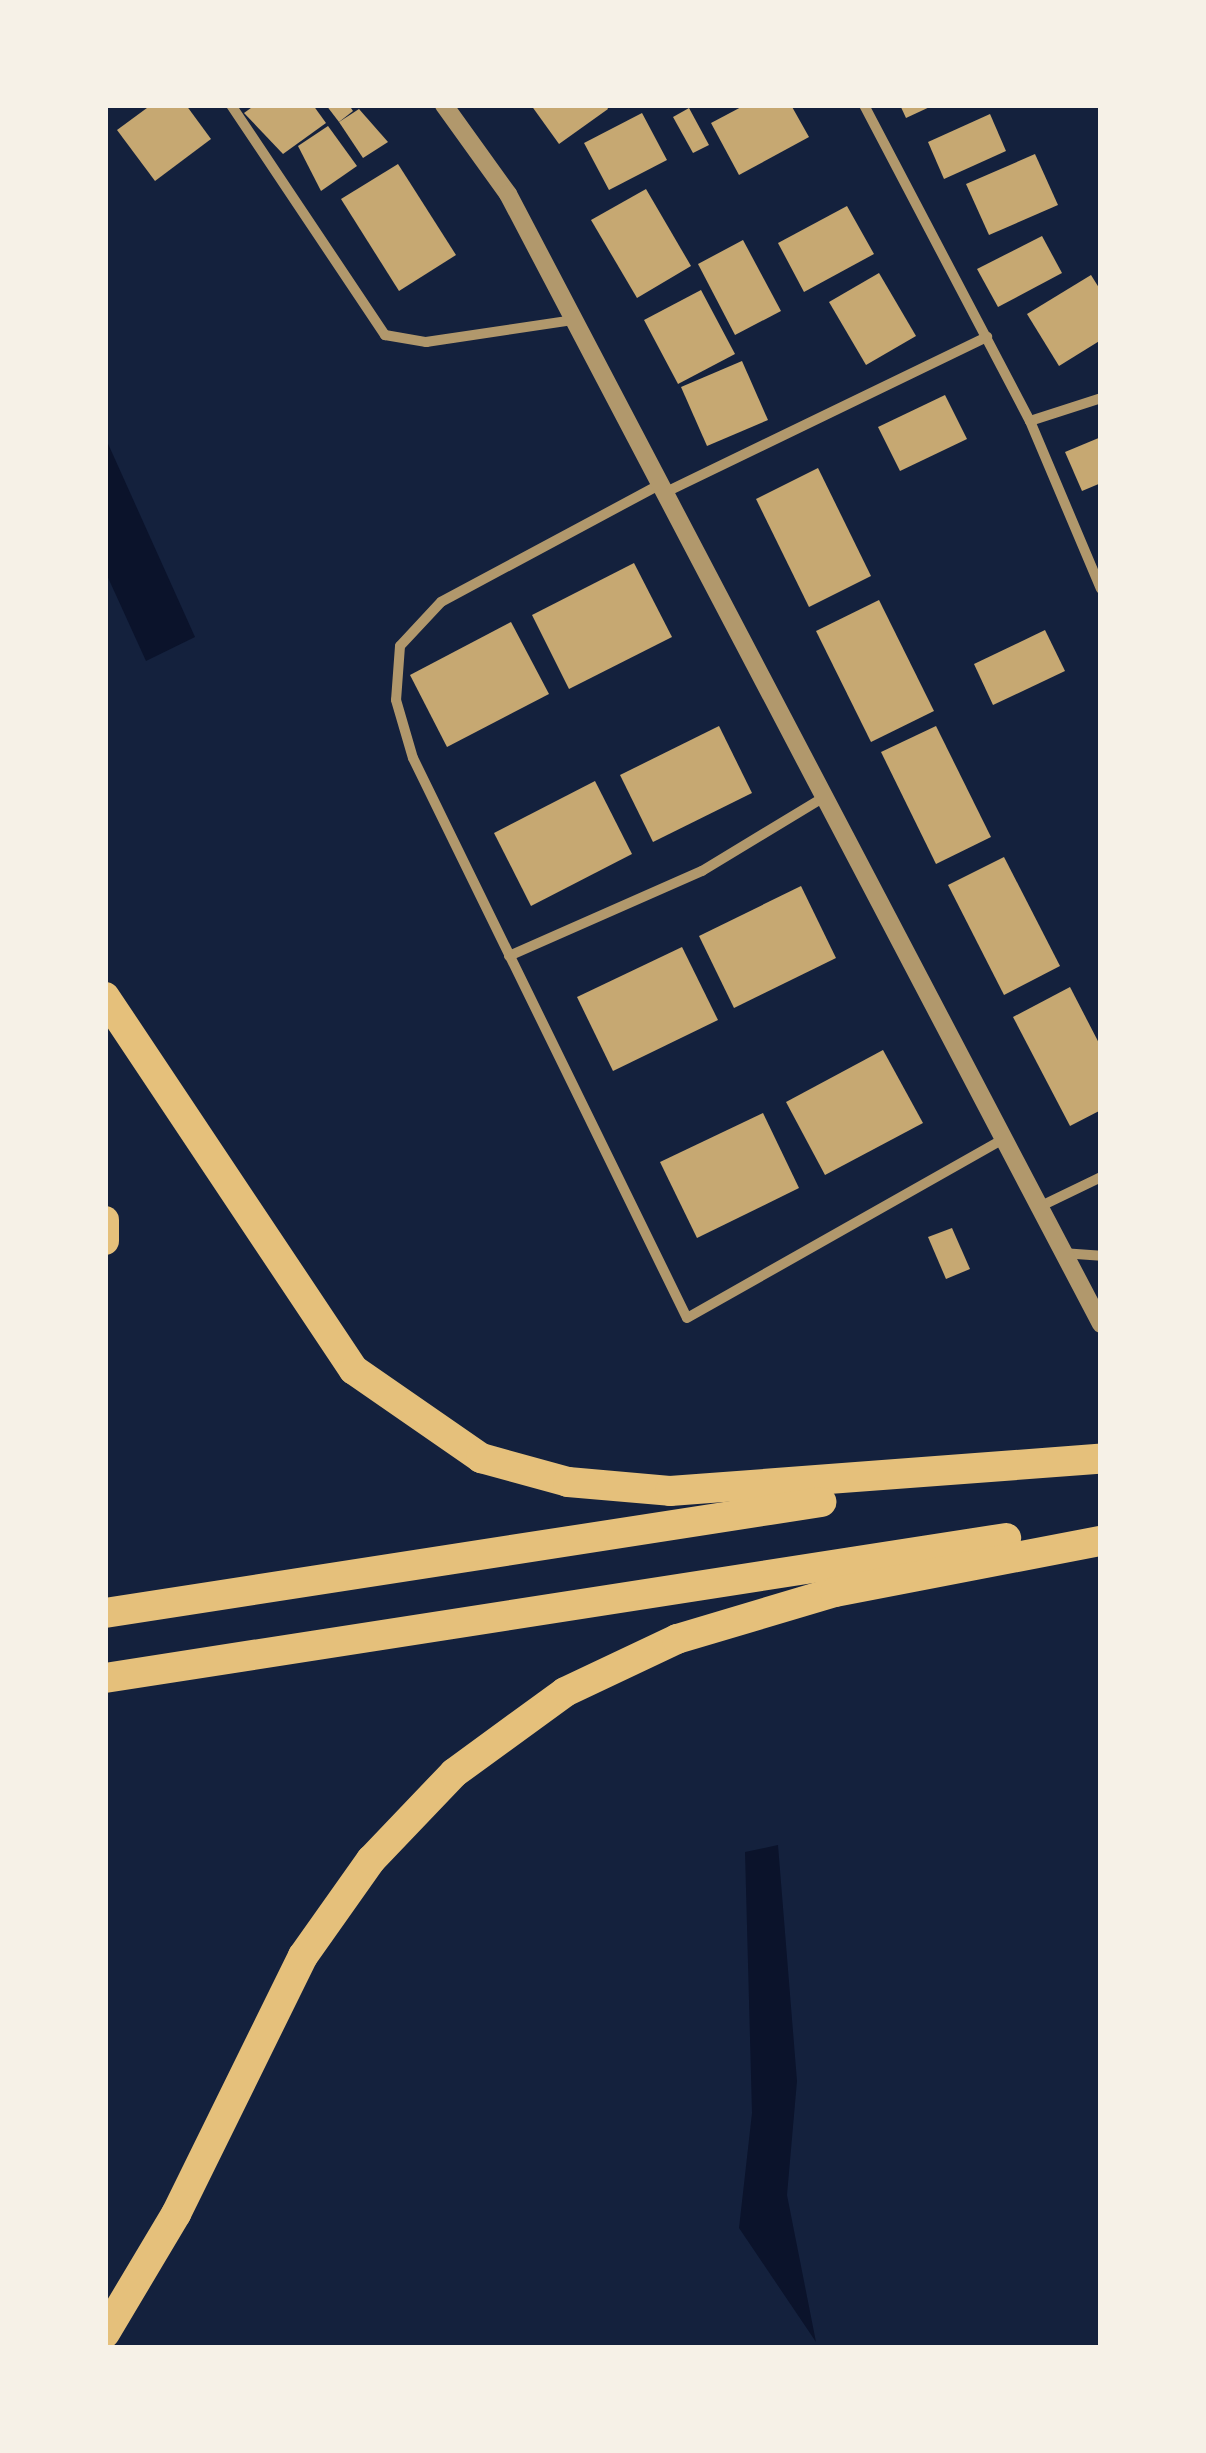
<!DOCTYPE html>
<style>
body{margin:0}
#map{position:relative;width:1206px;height:2453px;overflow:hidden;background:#14213d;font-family:"Source Sans 3",sans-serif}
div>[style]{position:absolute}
.water>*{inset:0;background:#0b132b}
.building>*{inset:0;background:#c6a872}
.minor>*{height:10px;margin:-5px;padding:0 5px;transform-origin:5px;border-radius:5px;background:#b1986c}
.tertiary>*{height:18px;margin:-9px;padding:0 9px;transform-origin:9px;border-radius:9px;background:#b1986c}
.trunk>*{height:28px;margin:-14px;padding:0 14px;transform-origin:14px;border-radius:14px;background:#e5c07b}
.motorway>*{height:30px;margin:-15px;padding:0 15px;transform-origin:15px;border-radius:15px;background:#e5c07b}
span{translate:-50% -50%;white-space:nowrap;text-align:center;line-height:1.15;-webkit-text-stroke:8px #f6f1e7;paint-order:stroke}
.frame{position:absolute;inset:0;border:108px solid #f6f1e7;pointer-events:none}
</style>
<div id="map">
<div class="water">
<i style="clip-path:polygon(105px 437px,195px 637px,146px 661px,105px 571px)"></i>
<i style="clip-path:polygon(778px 1845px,797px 2081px,787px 2195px,816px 2342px,739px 2228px,752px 2113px,745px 1852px)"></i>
</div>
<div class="building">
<i style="clip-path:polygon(151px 105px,186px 105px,211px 139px,155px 181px,117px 130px)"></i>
<i style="clip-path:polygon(255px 105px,313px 105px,326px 123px,283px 154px,244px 113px)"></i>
<i style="clip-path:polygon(326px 105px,349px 105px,353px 111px,339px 122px)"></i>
<i style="clip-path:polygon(531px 105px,606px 105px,608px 109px,559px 144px)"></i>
<i style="clip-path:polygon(745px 105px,791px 105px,809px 137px,739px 175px,711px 123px)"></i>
<i style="clip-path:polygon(900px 105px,934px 105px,906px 118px)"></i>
<i style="clip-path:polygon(689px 108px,709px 145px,693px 153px,673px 117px)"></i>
<i style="clip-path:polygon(359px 109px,388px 142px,363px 158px,339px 122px)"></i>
<i style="clip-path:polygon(642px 113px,667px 160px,609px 190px,584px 143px)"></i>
<i style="clip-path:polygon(990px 114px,1006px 151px,944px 179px,928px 142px)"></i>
<i style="clip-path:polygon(328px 126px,357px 166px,321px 191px,298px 146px)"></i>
<i style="clip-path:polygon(1035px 154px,1058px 205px,989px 235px,966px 184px)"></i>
<i style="clip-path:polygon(398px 164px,456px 255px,399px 291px,341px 199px)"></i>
<i style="clip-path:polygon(646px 189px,691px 266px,637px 298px,591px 220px)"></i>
<i style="clip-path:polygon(847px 206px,874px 254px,804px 292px,778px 243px)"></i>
<i style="clip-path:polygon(1042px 236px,1062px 273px,998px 307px,977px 269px)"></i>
<i style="clip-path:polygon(743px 240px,781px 311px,735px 335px,698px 264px)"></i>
<i style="clip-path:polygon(879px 273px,916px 336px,866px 365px,829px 302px)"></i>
<i style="clip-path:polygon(1091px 275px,1101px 291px,1101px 340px,1059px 366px,1027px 314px)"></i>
<i style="clip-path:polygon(701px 290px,735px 354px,678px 384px,644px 320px)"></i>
<i style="clip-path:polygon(742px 361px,768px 420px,707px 446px,681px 387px)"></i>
<i style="clip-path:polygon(945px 395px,967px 439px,900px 471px,878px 427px)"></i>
<i style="clip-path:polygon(1101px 437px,1101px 483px,1082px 491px,1065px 452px)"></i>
<i style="clip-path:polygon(818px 468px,871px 576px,809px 607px,756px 499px)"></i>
<i style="clip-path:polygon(634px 563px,672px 637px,569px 689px,532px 615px)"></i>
<i style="clip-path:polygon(879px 600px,934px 711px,871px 742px,816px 631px)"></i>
<i style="clip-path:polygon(511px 622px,549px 694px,447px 747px,410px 675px)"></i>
<i style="clip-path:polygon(1045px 630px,1065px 671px,993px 705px,974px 664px)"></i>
<i style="clip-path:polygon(719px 726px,752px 793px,653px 842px,620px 775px)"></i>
<i style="clip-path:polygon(936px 726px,991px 837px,936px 864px,881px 752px)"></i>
<i style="clip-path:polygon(595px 781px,632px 854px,531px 906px,494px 833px)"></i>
<i style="clip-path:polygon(1004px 857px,1060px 966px,1004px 995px,948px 885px)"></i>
<i style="clip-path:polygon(801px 886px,836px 958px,734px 1008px,699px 936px)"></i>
<i style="clip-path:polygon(682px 947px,718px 1020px,613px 1071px,577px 997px)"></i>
<i style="clip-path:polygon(1070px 987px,1101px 1047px,1101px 1110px,1070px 1126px,1013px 1017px)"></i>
<i style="clip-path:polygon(883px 1050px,923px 1123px,825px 1175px,786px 1102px)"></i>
<i style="clip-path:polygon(763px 1113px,799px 1188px,697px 1238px,660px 1162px)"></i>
<i style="clip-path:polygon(952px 1228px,970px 1269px,946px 1279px,928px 1237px)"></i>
</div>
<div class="minor">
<i style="left:231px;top:105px;width:277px;rotate:56.2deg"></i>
<i style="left:385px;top:335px;width:42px;rotate:9.7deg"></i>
<i style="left:426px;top:342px;width:150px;rotate:-8.5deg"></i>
<i style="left:864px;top:105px;width:357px;rotate:62.3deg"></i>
<i style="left:1030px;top:421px;width:182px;rotate:67.1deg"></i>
<i style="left:1030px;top:421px;width:75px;rotate:-17.9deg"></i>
<i style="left:659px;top:485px;width:247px;rotate:151.8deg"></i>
<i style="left:441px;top:602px;width:60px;rotate:133deg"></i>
<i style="left:400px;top:646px;width:54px;rotate:94.2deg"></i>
<i style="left:396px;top:700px;width:60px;rotate:73.7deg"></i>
<i style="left:413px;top:758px;width:623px;rotate:63.93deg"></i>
<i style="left:687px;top:1318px;width:360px;rotate:-29.5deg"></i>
<i style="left:664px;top:493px;width:359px;rotate:-25.8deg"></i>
<i style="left:509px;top:956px;width:211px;rotate:-23.8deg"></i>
<i style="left:702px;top:871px;width:139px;rotate:-31.2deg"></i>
<i style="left:1039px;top:1207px;width:69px;rotate:-25.8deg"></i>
<i style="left:1062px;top:1253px;width:39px;rotate:4deg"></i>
</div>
<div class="tertiary">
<i style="left:444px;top:105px;width:110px;rotate:54.3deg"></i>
<i style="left:508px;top:194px;width:1276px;rotate:62.31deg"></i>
</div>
<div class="trunk">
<i style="left:105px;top:1220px;width:21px;rotate:90deg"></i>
</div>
<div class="motorway">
<i style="left:105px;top:997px;width:448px;rotate:56.3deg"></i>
<i style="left:354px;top:1370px;width:155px;rotate:34.7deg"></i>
<i style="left:481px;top:1458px;width:90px;rotate:15.4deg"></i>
<i style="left:568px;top:1482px;width:102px;rotate:5deg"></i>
<i style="left:670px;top:1491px;width:430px;rotate:-4.3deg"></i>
<i style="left:105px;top:1613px;width:725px;rotate:-8.81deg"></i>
<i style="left:105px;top:1678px;width:912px;rotate:-8.83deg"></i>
<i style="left:105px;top:2333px;width:139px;rotate:-59.2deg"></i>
<i style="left:176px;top:2214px;width:288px;rotate:-63.8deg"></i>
<i style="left:303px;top:1956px;width:118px;rotate:-54.7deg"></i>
<i style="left:371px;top:1860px;width:120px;rotate:-46.3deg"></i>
<i style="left:454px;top:1773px;width:137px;rotate:-36.1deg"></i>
<i style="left:565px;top:1692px;width:124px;rotate:-25.3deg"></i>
<i style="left:677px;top:1639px;width:165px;rotate:-16.6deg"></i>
<i style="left:835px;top:1592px;width:271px;rotate:-10.9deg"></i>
</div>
<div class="frame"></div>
</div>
